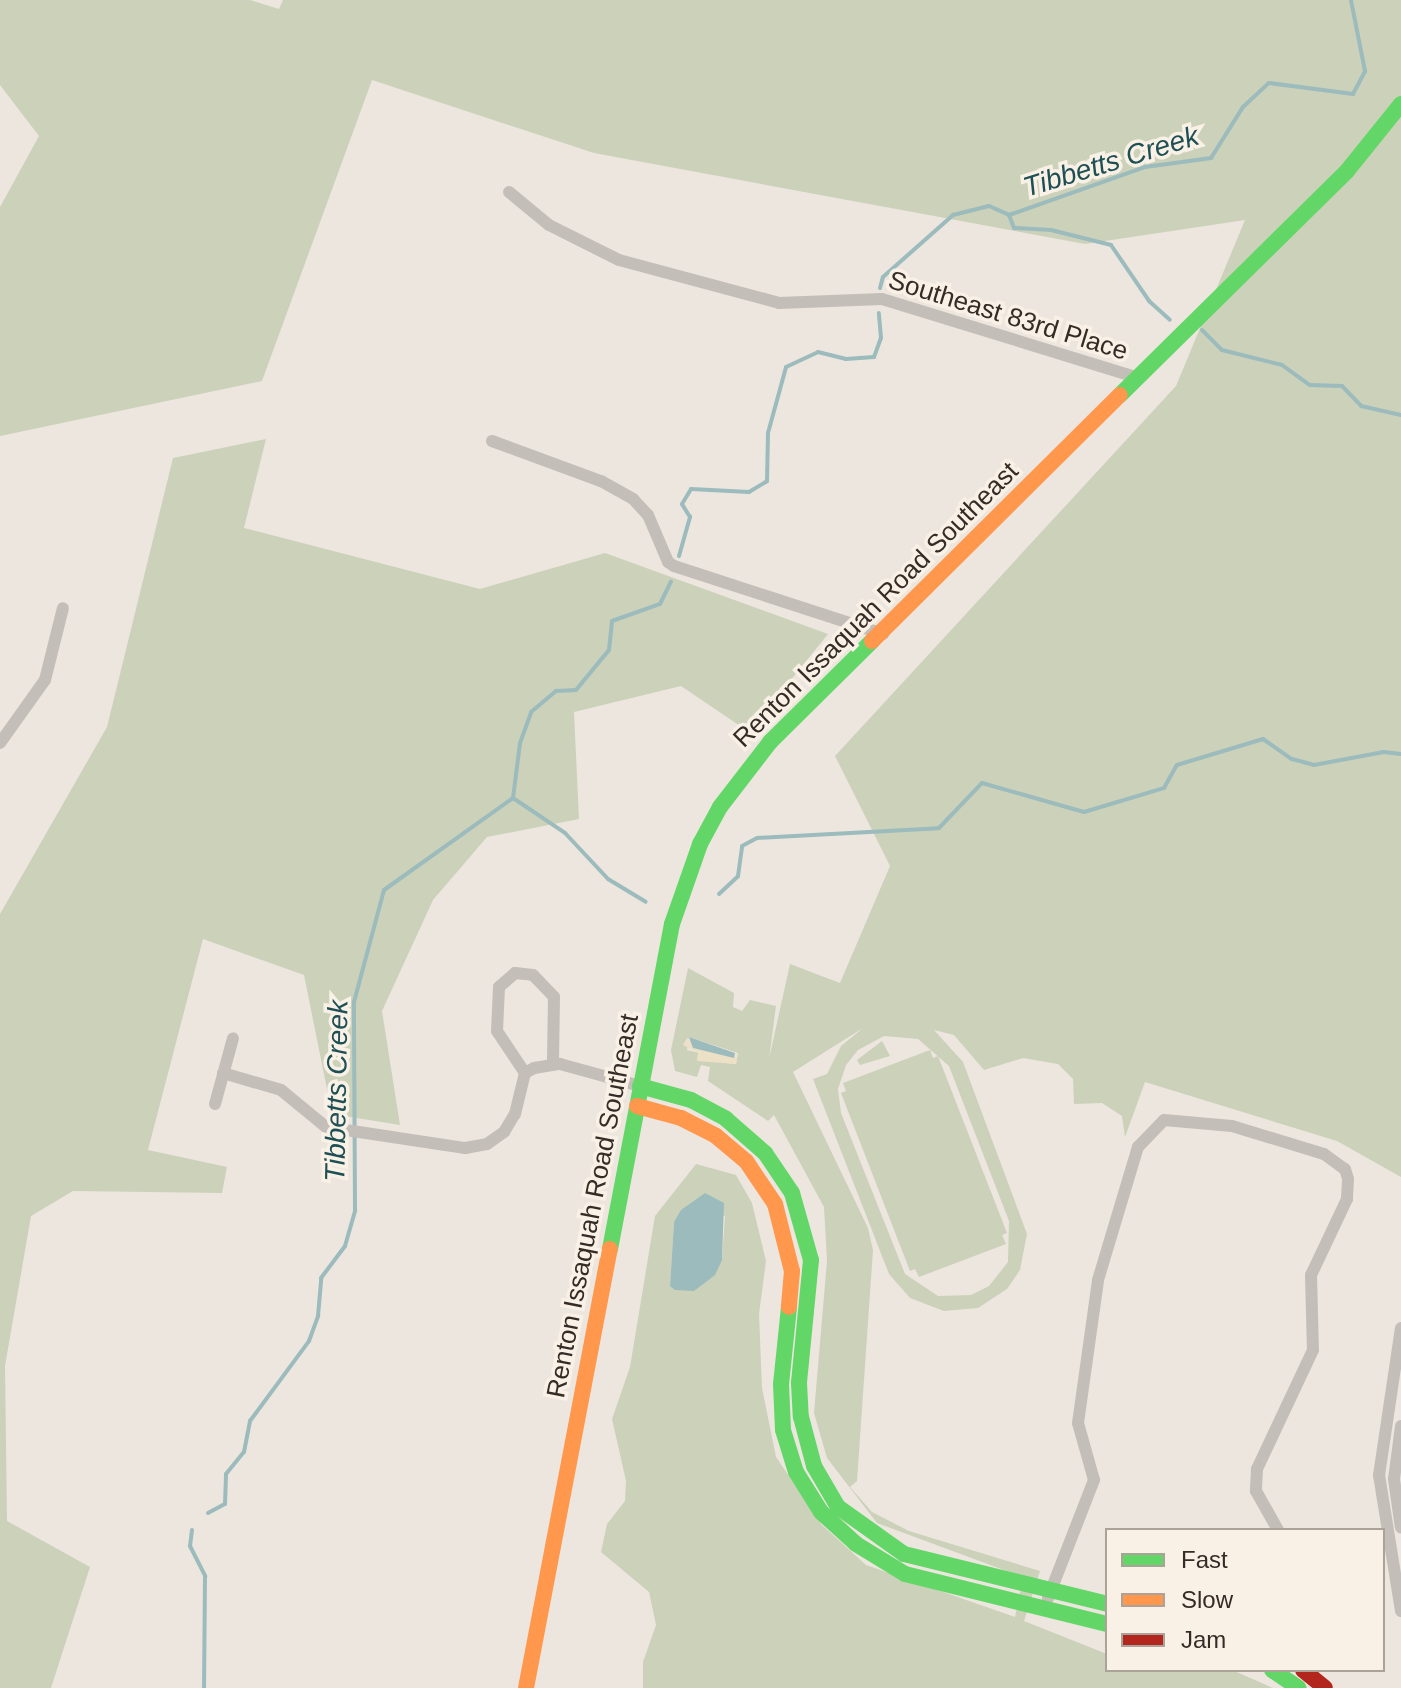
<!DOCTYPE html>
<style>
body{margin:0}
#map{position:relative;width:1401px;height:1688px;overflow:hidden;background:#ece6df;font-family:Arial,sans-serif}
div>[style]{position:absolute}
.green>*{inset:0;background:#ccd1ba}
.sand>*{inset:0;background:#ece0c6}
.water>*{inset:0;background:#9cbbbc}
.stream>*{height:4px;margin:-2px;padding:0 2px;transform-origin:2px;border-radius:2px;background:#9cbbbc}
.street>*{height:12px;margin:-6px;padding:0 6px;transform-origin:6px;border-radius:6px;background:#c4beb8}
.fast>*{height:16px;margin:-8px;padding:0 8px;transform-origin:8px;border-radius:8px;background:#63d668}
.slow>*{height:16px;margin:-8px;padding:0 8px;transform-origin:8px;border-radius:8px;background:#ff974d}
.jam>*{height:16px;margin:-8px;padding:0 8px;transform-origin:8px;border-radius:8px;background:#b3261e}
span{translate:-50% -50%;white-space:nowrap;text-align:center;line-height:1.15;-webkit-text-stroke:7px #f9f1e6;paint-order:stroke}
.street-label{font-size:26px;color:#352c27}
.water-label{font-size:28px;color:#1e4f55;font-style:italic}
.legend{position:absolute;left:1105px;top:1528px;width:280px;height:144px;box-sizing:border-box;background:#f9f1e6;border:2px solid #aba29a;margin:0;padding:10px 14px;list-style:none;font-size:24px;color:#352c27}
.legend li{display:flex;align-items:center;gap:16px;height:40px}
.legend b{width:40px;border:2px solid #aba29a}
</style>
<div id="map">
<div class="green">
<i style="clip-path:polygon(evenodd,0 0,250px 0,279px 9px,283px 0,1401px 0,1401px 1177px,1337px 1141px,1145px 1082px,1125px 1137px,1122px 1116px,1102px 1103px,1074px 1104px,1073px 1079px,1058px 1064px,1023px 1058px,984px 1070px,954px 1035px,934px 1030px,963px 1062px,1027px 1234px,1020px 1270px,1007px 1289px,978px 1308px,944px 1311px,910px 1298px,889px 1274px,813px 1079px,827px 1074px,841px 1046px,863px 1028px,793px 1072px,868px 1228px,873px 1250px,857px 1481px,850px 1487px,872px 1512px,909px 1531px,1040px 1571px,1024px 1621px,1107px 1654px,1107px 1670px,1232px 1670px,1273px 1688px,643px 1688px,643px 1662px,656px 1625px,649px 1592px,601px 1552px,607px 1524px,625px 1501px,626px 1481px,612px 1419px,630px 1367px,655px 1216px,696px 1164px,736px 1175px,752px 1203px,766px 1261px,759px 1314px,762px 1388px,776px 1457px,822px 1525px,866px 1565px,1015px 1617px,1023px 1577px,877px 1523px,827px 1458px,814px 1413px,827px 1261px,824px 1207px,774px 1115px,768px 1121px,708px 1081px,710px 1067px,701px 1065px,697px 1077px,675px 1071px,671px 1050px,688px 968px,734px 993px,733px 1007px,742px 1011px,750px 1000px,776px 1006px,769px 1059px,790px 964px,840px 983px,890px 866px,835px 756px,1176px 386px,1245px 220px,1085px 244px,594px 153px,372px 80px,262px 381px,0 436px,0 207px,39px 136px,0 85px,0 0,884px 1036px,918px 1039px,949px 1066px,1009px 1221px,1008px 1262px,989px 1286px,971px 1295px,938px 1296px,905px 1274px,841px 1113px,838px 1089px,846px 1065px,858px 1050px,884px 1036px,0 0,689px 1037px,738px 1053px,736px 1064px,697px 1060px,699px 1053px,687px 1050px,689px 1037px,0 0,725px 1216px,722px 1260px,670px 1286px,674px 1222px,725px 1216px)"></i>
<i style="clip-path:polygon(266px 439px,244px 528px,480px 589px,605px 553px,828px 634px,749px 732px,681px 686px,574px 712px,579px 819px,487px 837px,433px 900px,382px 1011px,400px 1125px,332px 1114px,304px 975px,203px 939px,148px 1150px,227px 1167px,222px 1193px,73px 1191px,31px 1216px,5px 1366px,7px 1521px,90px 1567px,51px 1688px,0 1688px,0 914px,107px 727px,173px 458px)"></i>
<i style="clip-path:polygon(882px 1041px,890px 1056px,860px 1065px,857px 1060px)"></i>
<i style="clip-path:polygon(930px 1050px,933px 1058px,938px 1056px,1007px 1233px,1002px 1235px,1006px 1244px,919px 1277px,915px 1269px,910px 1271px,841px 1093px,846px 1091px,843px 1083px)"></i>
</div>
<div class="sand">
<i style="clip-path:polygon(687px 1038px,700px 1048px,734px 1057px,738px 1053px,736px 1064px,697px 1061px,698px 1053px,683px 1045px)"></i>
</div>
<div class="water">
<i style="clip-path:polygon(689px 1037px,735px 1053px,734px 1058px,693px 1048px)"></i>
<i style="clip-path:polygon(705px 1193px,724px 1203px,722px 1260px,715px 1275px,694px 1291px,675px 1290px,670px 1286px,674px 1222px,681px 1210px)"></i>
</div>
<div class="stream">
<i style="left:1009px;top:215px;width:14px;rotate:69deg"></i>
<i style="left:1014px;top:228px;width:37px;rotate:3deg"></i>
<i style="left:1051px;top:230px;width:62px;rotate:14deg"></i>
<i style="left:1111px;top:245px;width:68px;rotate:55.8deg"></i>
<i style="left:1149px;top:301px;width:28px;rotate:42deg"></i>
<i style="left:880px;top:288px;width:11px;rotate:-75deg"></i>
<i style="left:883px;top:277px;width:94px;rotate:-41.5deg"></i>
<i style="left:953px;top:215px;width:37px;rotate:-14deg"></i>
<i style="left:989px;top:206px;width:22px;rotate:24deg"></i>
<i style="left:1009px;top:215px;width:144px;rotate:-19.4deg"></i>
<i style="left:1145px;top:167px;width:67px;rotate:-7.8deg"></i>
<i style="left:1211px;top:158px;width:60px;rotate:-57.9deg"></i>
<i style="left:1243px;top:107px;width:35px;rotate:-43deg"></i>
<i style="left:1269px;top:83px;width:85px;rotate:7.5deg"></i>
<i style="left:1353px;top:94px;width:26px;rotate:-62deg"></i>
<i style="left:1365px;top:71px;width:72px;rotate:-101.2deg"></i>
<i style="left:1202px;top:330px;width:28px;rotate:45deg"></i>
<i style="left:1222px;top:350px;width:62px;rotate:14deg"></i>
<i style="left:1282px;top:365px;width:34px;rotate:36deg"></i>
<i style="left:1310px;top:385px;width:32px;rotate:2deg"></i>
<i style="left:1342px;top:386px;width:28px;rotate:46deg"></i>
<i style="left:1361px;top:406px;width:41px;rotate:12.7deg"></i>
<i style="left:679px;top:556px;width:41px;rotate:-74.2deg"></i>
<i style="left:690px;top:517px;width:15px;rotate:-122deg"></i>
<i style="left:682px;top:504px;width:17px;rotate:-59deg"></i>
<i style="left:691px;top:489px;width:58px;rotate:3deg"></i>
<i style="left:749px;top:492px;width:21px;rotate:-31deg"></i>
<i style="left:767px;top:481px;width:48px;rotate:-88.8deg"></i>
<i style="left:768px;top:433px;width:68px;rotate:-74.7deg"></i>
<i style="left:786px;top:367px;width:35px;rotate:-25deg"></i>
<i style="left:818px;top:352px;width:29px;rotate:14deg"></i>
<i style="left:846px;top:359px;width:28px;rotate:-4deg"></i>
<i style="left:874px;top:357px;width:20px;rotate:-70deg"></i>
<i style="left:881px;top:338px;width:25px;rotate:-95deg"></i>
<i style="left:513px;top:798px;width:63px;rotate:33.9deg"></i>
<i style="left:565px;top:833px;width:63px;rotate:46.9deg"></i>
<i style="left:608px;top:879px;width:44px;rotate:31.2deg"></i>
<i style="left:719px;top:894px;width:26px;rotate:-43deg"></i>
<i style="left:738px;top:876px;width:30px;rotate:-82deg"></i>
<i style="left:742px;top:846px;width:17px;rotate:-28deg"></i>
<i style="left:757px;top:838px;width:182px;rotate:-3.1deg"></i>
<i style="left:939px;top:828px;width:62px;rotate:-46.3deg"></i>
<i style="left:982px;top:783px;width:106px;rotate:15.9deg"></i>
<i style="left:1084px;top:812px;width:84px;rotate:-16.7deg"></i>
<i style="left:1164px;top:788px;width:26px;rotate:-61deg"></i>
<i style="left:1177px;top:765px;width:90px;rotate:-16.8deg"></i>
<i style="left:1263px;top:739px;width:35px;rotate:35deg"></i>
<i style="left:1292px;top:759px;width:23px;rotate:15deg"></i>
<i style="left:1314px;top:765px;width:71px;rotate:-10.5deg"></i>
<i style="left:1384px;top:752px;width:17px;rotate:7deg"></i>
<i style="left:208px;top:1513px;width:19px;rotate:-28deg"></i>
<i style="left:225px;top:1504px;width:30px;rotate:-88deg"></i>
<i style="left:226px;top:1474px;width:28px;rotate:-51deg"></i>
<i style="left:244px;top:1452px;width:32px;rotate:-79deg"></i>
<i style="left:250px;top:1421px;width:99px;rotate:-53.6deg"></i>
<i style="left:309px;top:1341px;width:27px;rotate:-70deg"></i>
<i style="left:318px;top:1316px;width:38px;rotate:-85deg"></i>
<i style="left:321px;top:1278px;width:40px;rotate:-53deg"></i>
<i style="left:345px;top:1246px;width:37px;rotate:-74deg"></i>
<i style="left:355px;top:1210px;width:208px;rotate:-90.3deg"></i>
<i style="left:354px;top:1002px;width:116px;rotate:-75deg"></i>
<i style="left:384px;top:890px;width:158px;rotate:-35.5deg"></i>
<i style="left:513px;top:798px;width:55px;rotate:-82.7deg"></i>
<i style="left:520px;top:743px;width:33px;rotate:-70deg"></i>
<i style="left:531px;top:712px;width:33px;rotate:-40deg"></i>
<i style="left:556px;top:691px;width:20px;rotate:-3deg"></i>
<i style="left:576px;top:690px;width:52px;rotate:-50.5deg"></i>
<i style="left:609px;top:650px;width:29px;rotate:-84deg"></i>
<i style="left:612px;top:621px;width:51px;rotate:-19.5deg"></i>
<i style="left:660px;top:604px;width:25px;rotate:-64deg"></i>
<i style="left:192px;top:1530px;width:16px;rotate:97deg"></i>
<i style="left:190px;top:1546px;width:34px;rotate:63deg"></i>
<i style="left:205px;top:1576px;width:112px;rotate:90.5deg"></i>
</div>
<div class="street">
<i style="left:509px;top:192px;width:52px;rotate:39.5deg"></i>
<i style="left:549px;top:225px;width:78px;rotate:26.6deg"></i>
<i style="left:619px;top:260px;width:166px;rotate:15deg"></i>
<i style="left:779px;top:303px;width:103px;rotate:-2.2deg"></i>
<i style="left:882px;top:299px;width:266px;rotate:17.1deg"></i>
<i style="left:492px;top:441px;width:116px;rotate:20.2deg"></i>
<i style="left:601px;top:481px;width:37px;rotate:29deg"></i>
<i style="left:633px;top:499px;width:22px;rotate:47deg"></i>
<i style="left:648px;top:515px;width:51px;rotate:66.9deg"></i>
<i style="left:668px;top:562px;width:7px;rotate:34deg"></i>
<i style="left:674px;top:566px;width:220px;rotate:18deg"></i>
<i style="left:0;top:743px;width:77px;rotate:-54.5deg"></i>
<i style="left:45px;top:680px;width:74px;rotate:-76deg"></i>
<i style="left:223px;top:1073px;width:60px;rotate:16.3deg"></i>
<i style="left:281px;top:1090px;width:58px;rotate:39.4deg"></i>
<i style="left:326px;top:1127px;width:141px;rotate:8.6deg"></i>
<i style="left:465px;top:1148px;width:22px;rotate:-10deg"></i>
<i style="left:487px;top:1144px;width:21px;rotate:-35deg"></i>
<i style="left:504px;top:1132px;width:21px;rotate:-59deg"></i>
<i style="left:515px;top:1114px;width:42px;rotate:-76.3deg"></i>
<i style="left:525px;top:1073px;width:10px;rotate:-29deg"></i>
<i style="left:534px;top:1068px;width:26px;rotate:-9deg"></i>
<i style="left:560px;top:1064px;width:83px;rotate:15.4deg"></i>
<i style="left:525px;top:1073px;width:50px;rotate:-123.7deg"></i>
<i style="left:497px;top:1031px;width:44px;rotate:-87.4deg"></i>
<i style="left:499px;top:987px;width:21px;rotate:-41deg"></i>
<i style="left:515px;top:973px;width:18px;rotate:6deg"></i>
<i style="left:533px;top:975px;width:30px;rotate:46deg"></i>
<i style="left:554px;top:997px;width:67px;rotate:90.9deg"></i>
<i style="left:215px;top:1104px;width:68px;rotate:-74.7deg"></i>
<i style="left:1401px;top:1328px;width:149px;rotate:98.5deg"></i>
<i style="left:1379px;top:1475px;width:138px;rotate:80.8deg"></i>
<i style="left:1401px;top:1426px;width:53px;rotate:97.5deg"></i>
<i style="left:1394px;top:1479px;width:49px;rotate:81.9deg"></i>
<i style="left:1048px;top:1598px;width:127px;rotate:-68.7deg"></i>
<i style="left:1094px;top:1480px;width:59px;rotate:-105.7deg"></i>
<i style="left:1078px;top:1423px;width:144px;rotate:-82deg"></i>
<i style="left:1098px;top:1280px;width:139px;rotate:-73.3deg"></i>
<i style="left:1138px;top:1147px;width:37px;rotate:-46deg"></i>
<i style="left:1164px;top:1120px;width:68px;rotate:5deg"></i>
<i style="left:1232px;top:1126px;width:96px;rotate:16.9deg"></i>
<i style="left:1324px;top:1154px;width:26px;rotate:36deg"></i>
<i style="left:1345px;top:1169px;width:10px;rotate:73deg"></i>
<i style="left:1348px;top:1179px;width:20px;rotate:93deg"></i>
<i style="left:1347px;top:1199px;width:84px;rotate:115.3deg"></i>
<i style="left:1311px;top:1275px;width:75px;rotate:88.5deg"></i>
<i style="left:1313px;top:1350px;width:132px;rotate:115.2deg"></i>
<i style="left:1257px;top:1469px;width:22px;rotate:93deg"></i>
<i style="left:1256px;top:1491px;width:45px;rotate:60.6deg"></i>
</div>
<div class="fast">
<i style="left:1120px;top:395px;width:319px;rotate:-44.6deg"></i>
<i style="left:1347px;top:171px;width:86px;rotate:-51.1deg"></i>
<i style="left:640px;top:1086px;width:53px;rotate:15.4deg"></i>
<i style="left:691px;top:1100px;width:40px;rotate:28deg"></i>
<i style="left:726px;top:1119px;width:52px;rotate:41.1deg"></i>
<i style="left:765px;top:1153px;width:48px;rotate:56deg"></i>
<i style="left:792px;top:1193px;width:70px;rotate:74.2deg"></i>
<i style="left:811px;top:1260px;width:124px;rotate:95.6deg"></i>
<i style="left:799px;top:1383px;width:34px;rotate:87deg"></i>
<i style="left:801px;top:1417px;width:51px;rotate:75.1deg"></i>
<i style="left:814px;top:1466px;width:48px;rotate:59.7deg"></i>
<i style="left:838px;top:1507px;width:81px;rotate:35.5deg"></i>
<i style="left:904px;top:1554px;width:209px;rotate:13.8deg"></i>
<i style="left:610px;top:1249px;width:331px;rotate:-79.2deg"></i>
<i style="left:672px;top:924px;width:85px;rotate:-70.7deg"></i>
<i style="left:700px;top:844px;width:42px;rotate:-61.6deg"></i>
<i style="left:720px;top:807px;width:82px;rotate:-52.4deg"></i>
<i style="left:770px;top:742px;width:144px;rotate:-44.7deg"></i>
<i style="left:789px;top:1307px;width:77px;rotate:95.9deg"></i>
<i style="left:781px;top:1384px;width:46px;rotate:87.5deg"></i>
<i style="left:783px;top:1430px;width:44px;rotate:72.8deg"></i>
<i style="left:796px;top:1472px;width:47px;rotate:58deg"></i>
<i style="left:821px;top:1512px;width:47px;rotate:42.4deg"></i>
<i style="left:856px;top:1544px;width:57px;rotate:31.5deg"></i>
<i style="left:905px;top:1574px;width:208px;rotate:13.9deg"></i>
<i style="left:1272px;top:1670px;width:32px;rotate:34deg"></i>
</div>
<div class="slow">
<i style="left:872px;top:641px;width:349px;rotate:-44.8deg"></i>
<i style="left:637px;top:1106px;width:46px;rotate:15.3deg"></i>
<i style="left:681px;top:1118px;width:39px;rotate:27deg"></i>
<i style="left:716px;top:1136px;width:39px;rotate:40deg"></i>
<i style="left:746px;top:1161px;width:52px;rotate:56deg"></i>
<i style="left:775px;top:1204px;width:69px;rotate:75.8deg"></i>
<i style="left:792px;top:1271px;width:36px;rotate:95deg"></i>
<i style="left:526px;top:1688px;width:447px;rotate:-79.2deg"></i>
</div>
<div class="jam">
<i style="left:1303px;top:1670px;width:28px;rotate:39deg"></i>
</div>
<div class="street-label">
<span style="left:1008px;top:316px;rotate:17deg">Southeast 83rd Place</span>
<span style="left:876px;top:605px;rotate:-45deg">Renton Issaquah Road Southeast</span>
<span style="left:593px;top:1206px;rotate:-79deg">Renton Issaquah Road Southeast</span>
</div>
<div class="water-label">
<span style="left:1111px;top:162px;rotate:-17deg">Tibbetts Creek</span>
<span style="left:337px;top:1091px;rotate:-89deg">Tibbetts Creek</span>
</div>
<ul class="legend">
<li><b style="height:10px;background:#63d668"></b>Fast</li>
<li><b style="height:10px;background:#ff974d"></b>Slow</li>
<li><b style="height:10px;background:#b3261e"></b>Jam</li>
</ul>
</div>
